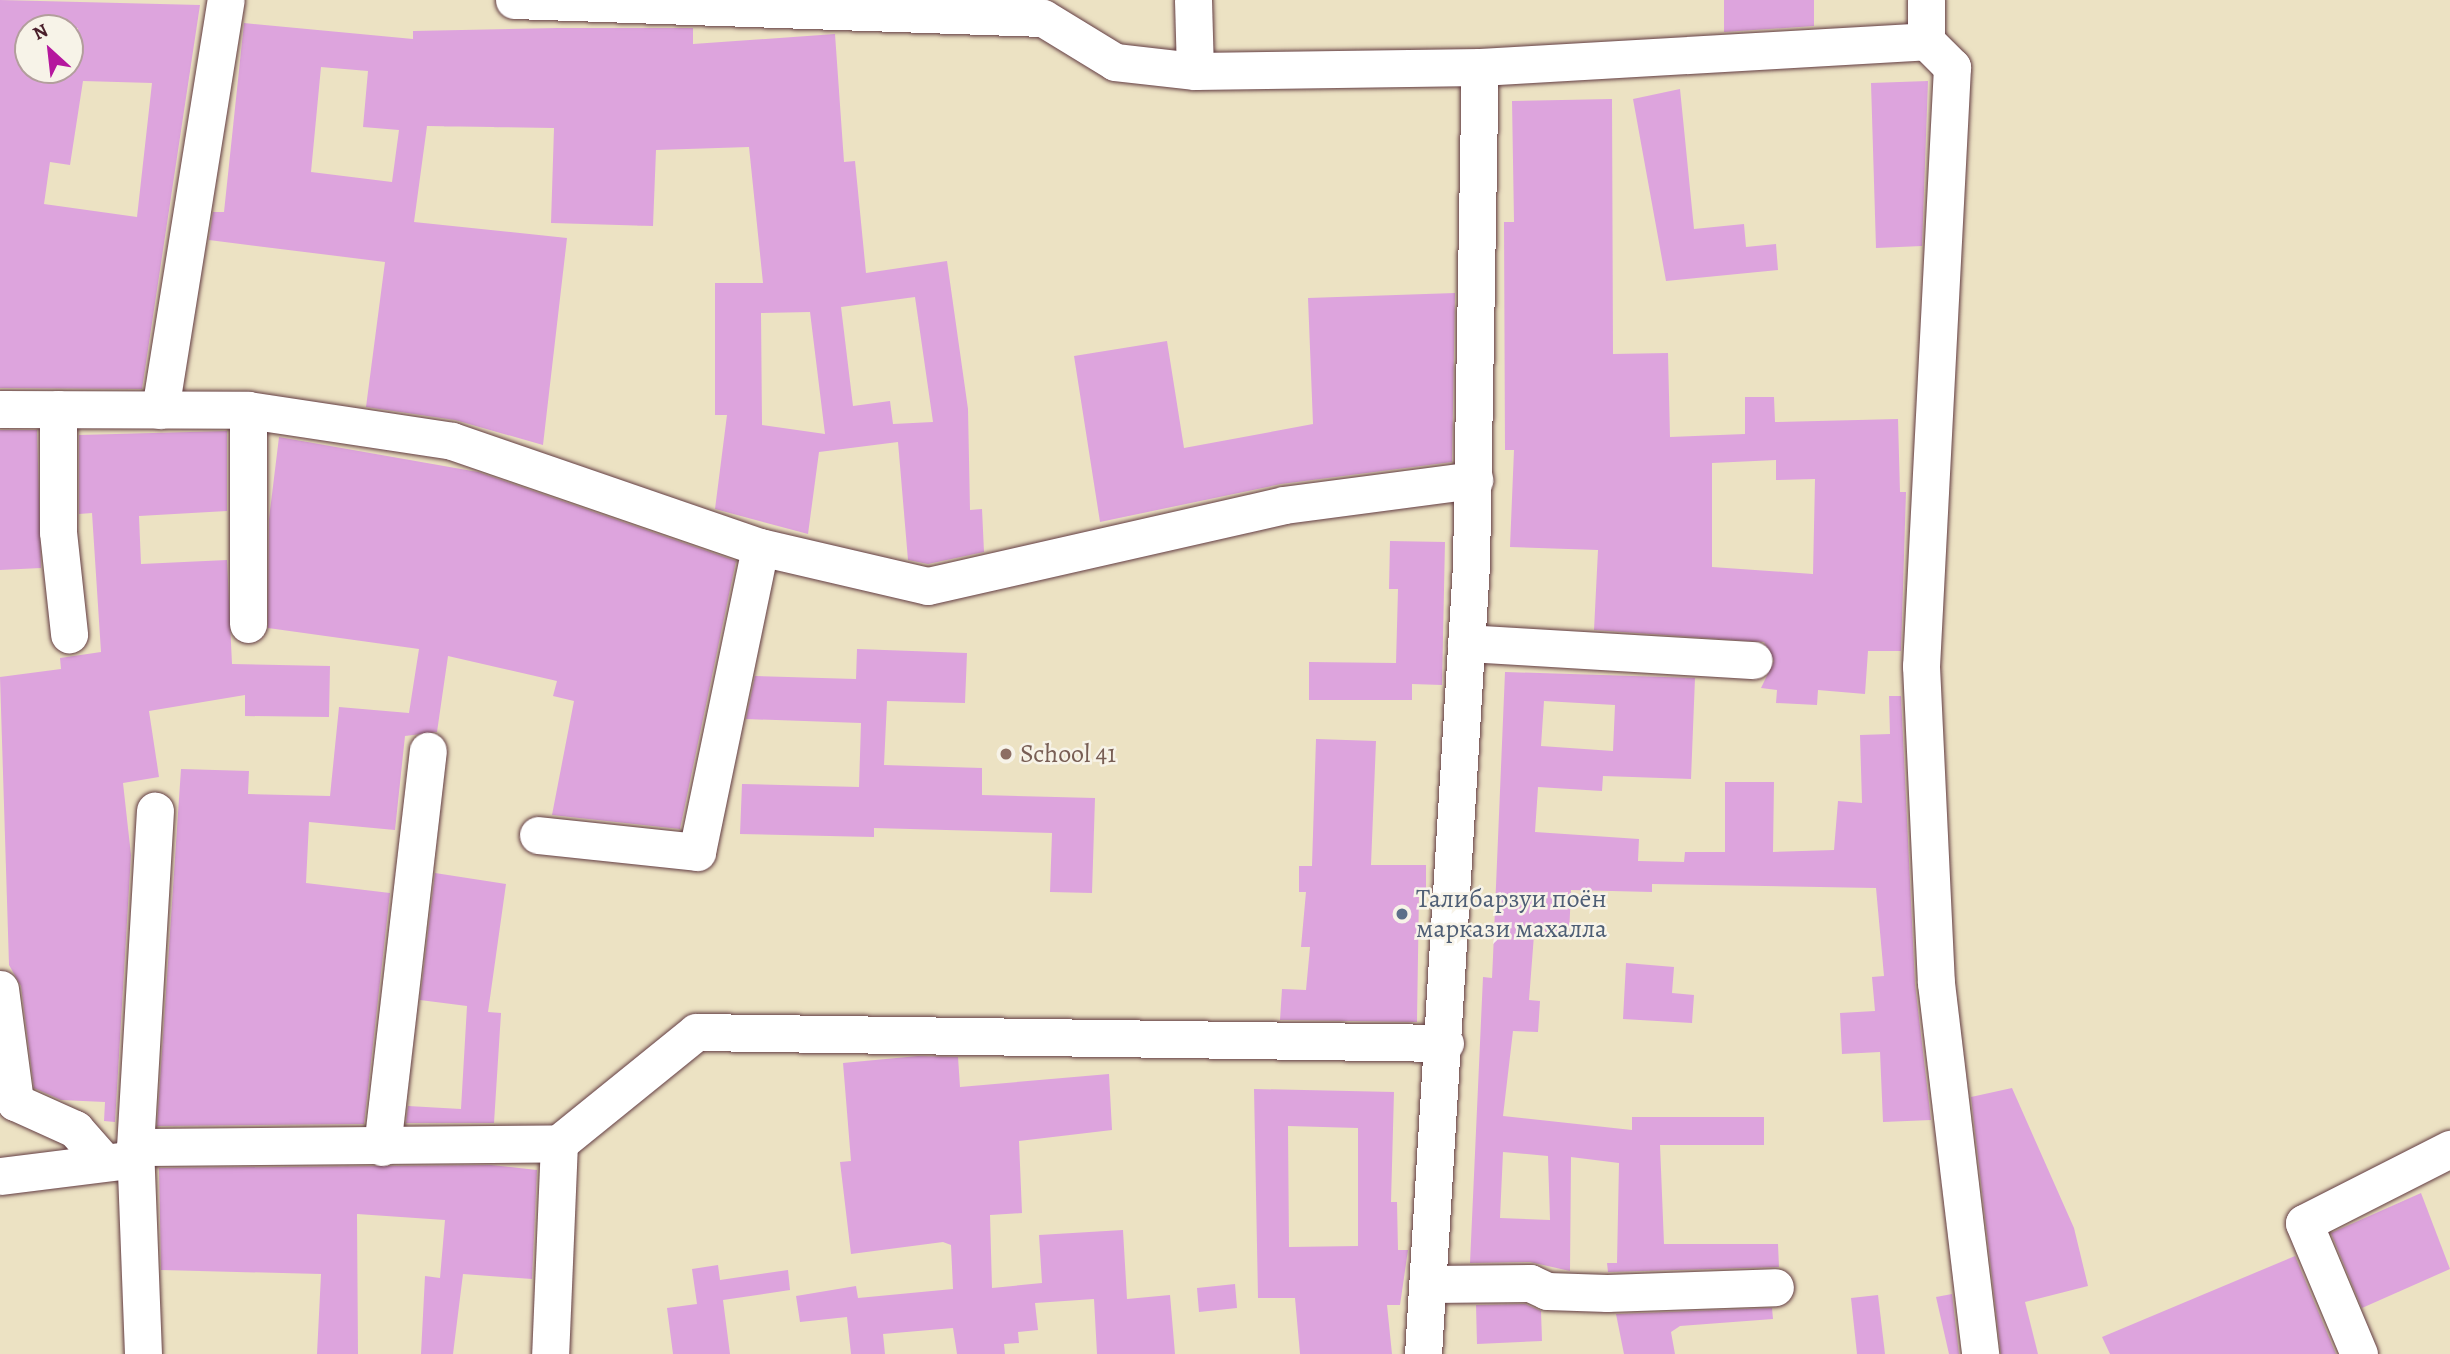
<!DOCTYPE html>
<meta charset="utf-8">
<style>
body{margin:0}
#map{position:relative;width:2450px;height:1354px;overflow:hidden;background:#ece2c3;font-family:Alegreya,serif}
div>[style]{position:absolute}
.building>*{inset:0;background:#dda4dd}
.roads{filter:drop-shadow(0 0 2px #623c42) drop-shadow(0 0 2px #623c42)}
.minor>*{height:37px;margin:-18.5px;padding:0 18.5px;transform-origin:18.5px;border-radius:18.5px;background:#fff}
.dots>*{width:19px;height:19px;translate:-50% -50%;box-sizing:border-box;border:4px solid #f7f3e8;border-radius:50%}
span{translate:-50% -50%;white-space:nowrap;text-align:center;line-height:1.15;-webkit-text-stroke:5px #f7f3e8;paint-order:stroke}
.education-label{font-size:26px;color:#785e54}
.left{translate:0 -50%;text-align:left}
.service-label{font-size:26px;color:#4e5e75}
.north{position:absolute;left:14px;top:14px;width:70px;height:70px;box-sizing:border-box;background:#f7f3e8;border:2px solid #b29e9c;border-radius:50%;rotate:333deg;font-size:19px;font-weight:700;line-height:28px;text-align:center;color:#4a1f2b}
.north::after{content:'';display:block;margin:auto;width:24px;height:32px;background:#b5179e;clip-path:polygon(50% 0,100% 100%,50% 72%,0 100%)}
</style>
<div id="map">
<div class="building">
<i style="clip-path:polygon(evenodd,0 0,200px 5px,142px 389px,0 388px,0 0,28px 28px,78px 28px,77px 70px,28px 70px,28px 28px,0 0,83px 81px,152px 83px,137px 217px,44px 204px,50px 162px,70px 165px,83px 81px)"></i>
<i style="clip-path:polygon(1724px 0,1814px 0,1814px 26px,1724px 32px)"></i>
<i style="clip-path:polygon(evenodd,244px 23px,413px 39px,413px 31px,557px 28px,693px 28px,693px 44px,835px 34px,844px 162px,855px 161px,866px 273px,947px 261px,968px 409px,970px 510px,982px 509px,984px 552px,928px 564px,908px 560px,898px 442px,819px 452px,808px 534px,715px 509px,727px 415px,715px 415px,715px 283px,763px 283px,749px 147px,656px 150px,653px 226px,551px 223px,554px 128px,427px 126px,414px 222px,567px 238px,543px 445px,455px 420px,366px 407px,385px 262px,209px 240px,213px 212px,224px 212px,244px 23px,321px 67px,368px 71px,363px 127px,399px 130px,392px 182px,311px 172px,321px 67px,244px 23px,915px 297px,933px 422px,893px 424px,890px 401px,853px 406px,841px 307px,915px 297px,244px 23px,810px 312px,825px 434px,762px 425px,761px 313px,810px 312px)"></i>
<i style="clip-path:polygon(1928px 81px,1922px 246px,1876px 248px,1871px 83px)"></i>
<i style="clip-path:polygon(1680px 89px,1694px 229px,1744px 224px,1746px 247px,1776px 244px,1778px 270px,1666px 281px,1633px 99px)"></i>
<i style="clip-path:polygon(evenodd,1612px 99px,1613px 354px,1668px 353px,1670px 437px,1745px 434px,1745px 397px,1774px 397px,1775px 422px,1898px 419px,1900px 492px,1906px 492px,1901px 651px,1868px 651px,1865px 694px,1818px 690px,1817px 705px,1776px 703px,1777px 690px,1761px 688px,1774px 661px,1764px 642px,1594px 630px,1598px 550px,1510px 547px,1514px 450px,1505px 450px,1504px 222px,1514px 222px,1512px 101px,1612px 99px,1776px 460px,1776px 480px,1815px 479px,1813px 574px,1712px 567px,1712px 463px,1776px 460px)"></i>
<i style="clip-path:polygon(1455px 293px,1452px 462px,1281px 484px,1100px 522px,1074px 356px,1167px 341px,1184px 448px,1313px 424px,1308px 298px)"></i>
<i style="clip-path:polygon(0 430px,37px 430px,41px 568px,0 570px)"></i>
<i style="clip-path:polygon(227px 431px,227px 511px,139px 516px,141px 564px,227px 560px,232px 664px,330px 666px,329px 717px,245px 716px,245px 695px,149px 711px,159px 777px,123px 783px,131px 855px,115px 1122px,104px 1121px,105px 1102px,61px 1100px,34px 1088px,21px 986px,9px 965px,0 677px,61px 669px,60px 658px,101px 652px,92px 513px,79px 514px,79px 435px)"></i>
<i style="clip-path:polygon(279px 437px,478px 472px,736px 561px,680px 829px,552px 815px,574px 701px,553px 696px,557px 681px,448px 656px,437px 732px,405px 736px,395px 830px,309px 822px,306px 883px,390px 893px,364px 1124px,157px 1126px,181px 769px,249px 771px,248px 794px,330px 796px,339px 707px,409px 713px,419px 649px,268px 628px,269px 519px)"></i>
<i style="clip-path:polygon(1390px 541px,1445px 542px,1442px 685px,1412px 684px,1412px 700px,1309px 700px,1309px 662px,1396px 663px,1398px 589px,1389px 589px)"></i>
<i style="clip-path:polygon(857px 649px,967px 653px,965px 703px,887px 701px,884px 765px,982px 768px,982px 795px,1095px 798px,1092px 893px,1050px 892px,1052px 833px,874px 828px,874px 837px,740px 834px,742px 784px,859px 787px,861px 723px,746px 719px,755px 676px,856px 679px)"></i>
<i style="clip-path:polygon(evenodd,1505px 672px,1695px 678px,1691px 779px,1603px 776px,1602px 791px,1538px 787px,1535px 832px,1639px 839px,1638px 861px,1684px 862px,1685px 852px,1725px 852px,1725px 782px,1774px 782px,1773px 852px,1834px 850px,1838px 801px,1862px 803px,1860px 735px,1890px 734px,1889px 696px,1901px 696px,1915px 984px,1931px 1120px,1883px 1122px,1880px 1052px,1842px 1054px,1840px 1013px,1875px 1011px,1872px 977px,1884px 976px,1876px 888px,1652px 884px,1652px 892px,1571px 890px,1569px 936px,1534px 935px,1529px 1000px,1540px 1001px,1538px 1032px,1513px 1031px,1503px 1116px,1632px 1130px,1632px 1117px,1764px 1117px,1764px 1145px,1660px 1145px,1664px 1244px,1778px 1244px,1779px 1267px,1608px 1272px,1607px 1263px,1617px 1263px,1619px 1163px,1571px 1157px,1570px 1271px,1530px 1262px,1470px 1263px,1483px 977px,1492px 978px,1493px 957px,1505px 672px,1544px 701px,1615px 705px,1613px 751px,1541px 746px,1544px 701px,1505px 672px,1503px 1152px,1548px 1156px,1550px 1220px,1500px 1218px,1503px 1152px)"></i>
<i style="clip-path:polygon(1316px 739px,1376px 741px,1371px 865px,1426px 865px,1426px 892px,1419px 892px,1417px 1022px,1280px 1020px,1282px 989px,1306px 990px,1310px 947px,1301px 947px,1306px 892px,1299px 892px,1299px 866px,1312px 866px)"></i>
<i style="clip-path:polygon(435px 873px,506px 884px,488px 1012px,501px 1013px,494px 1123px,406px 1123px,408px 1106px,461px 1109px,467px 1006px,420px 1000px)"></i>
<i style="clip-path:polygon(1626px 963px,1674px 967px,1672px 993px,1694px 995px,1692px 1023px,1623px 1019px)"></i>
<i style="clip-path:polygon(918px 1056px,958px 1057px,960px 1087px,1109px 1074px,1112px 1130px,1019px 1141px,1022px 1213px,990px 1215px,992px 1288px,1042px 1283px,1039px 1235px,1123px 1230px,1127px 1299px,1170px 1295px,1175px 1354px,1097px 1354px,1094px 1299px,1035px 1303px,1038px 1330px,1018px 1332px,1019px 1343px,1004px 1344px,1005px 1354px,957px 1354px,953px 1328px,883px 1334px,885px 1354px,851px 1354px,847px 1317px,800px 1322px,796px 1296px,856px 1286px,858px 1298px,953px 1289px,951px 1245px,943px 1242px,851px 1254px,840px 1162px,851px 1161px,843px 1063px)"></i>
<i style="clip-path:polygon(2012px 1088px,2074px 1228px,2088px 1286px,2025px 1302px,2038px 1354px,2001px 1354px,1971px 1097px)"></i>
<i style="clip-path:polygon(evenodd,1254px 1089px,1394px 1092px,1391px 1202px,1397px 1202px,1398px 1250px,1408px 1250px,1400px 1305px,1387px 1305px,1392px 1354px,1300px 1354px,1295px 1298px,1258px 1298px,1254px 1089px,1288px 1126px,1358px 1128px,1358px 1246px,1289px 1247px,1288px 1126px)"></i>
<i style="clip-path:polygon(491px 1165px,537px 1170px,532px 1279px,463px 1274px,453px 1354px,421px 1354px,425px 1276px,440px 1278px,445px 1220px,357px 1214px,358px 1354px,317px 1354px,321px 1274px,161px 1270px,159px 1168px)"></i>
<i style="clip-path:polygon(2421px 1193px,2450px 1269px,2362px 1308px,2331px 1233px)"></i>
<i style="clip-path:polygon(2295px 1256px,2336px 1354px,2110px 1354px,2102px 1337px)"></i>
<i style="clip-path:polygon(718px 1265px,720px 1280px,788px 1270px,790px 1290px,723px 1300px,730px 1354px,673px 1354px,667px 1308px,697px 1304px,692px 1269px)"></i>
<i style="clip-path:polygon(1235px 1284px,1237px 1308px,1199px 1312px,1197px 1288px)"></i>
<i style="clip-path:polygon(1952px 1294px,1959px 1354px,1949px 1354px,1936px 1297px)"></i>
<i style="clip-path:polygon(1878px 1295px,1885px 1354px,1857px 1354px,1851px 1298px)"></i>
<i style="clip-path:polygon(1525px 1304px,1541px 1311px,1542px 1341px,1477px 1344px,1476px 1305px)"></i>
<i style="clip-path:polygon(1772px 1308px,1773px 1319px,1680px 1326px,1671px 1332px,1675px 1354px,1624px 1354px,1616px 1314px)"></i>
</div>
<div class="roads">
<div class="minor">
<i style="left:514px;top:0;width:529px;rotate:1.95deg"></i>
<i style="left:1043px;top:18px;width:84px;rotate:31.4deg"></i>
<i style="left:1115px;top:62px;width:81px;rotate:6.4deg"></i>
<i style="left:1195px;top:71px;width:285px;rotate:-0.8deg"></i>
<i style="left:1480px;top:67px;width:447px;rotate:-3.3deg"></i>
<i style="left:1926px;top:41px;width:41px;rotate:-90deg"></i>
<i style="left:1193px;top:0;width:71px;rotate:88.4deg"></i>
<i style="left:1926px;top:41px;width:37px;rotate:45deg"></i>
<i style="left:1952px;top:67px;width:600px;rotate:92.96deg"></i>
<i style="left:1921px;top:666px;width:317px;rotate:87.3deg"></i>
<i style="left:1936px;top:983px;width:374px;rotate:83.2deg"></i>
<i style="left:0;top:409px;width:248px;rotate:0.2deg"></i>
<i style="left:248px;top:410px;width:206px;rotate:8.6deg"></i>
<i style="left:452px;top:441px;width:326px;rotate:19deg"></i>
<i style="left:760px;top:547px;width:172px;rotate:13.1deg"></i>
<i style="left:928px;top:586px;width:365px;rotate:-12.8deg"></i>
<i style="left:1284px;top:505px;width:192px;rotate:-7.5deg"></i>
<i style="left:58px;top:409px;width:123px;rotate:90deg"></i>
<i style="left:58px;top:532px;width:103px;rotate:83.8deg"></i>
<i style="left:160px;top:410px;width:415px;rotate:-80.9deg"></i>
<i style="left:248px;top:410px;width:214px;rotate:90deg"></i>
<i style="left:1466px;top:643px;width:288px;rotate:3.4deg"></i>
<i style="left:538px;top:835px;width:160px;rotate:6.1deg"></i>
<i style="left:697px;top:852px;width:311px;rotate:-78.3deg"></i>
<i style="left:0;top:989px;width:114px;rotate:82.4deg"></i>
<i style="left:15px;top:1102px;width:66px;rotate:24.2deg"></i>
<i style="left:75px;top:1129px;width:44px;rotate:48.7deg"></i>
<i style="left:559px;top:1143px;width:176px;rotate:-39deg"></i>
<i style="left:696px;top:1032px;width:749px;rotate:0.84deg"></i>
<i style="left:135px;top:1147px;width:424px;rotate:-0.5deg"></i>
<i style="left:559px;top:1143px;width:211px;rotate:92.4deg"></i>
<i style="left:382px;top:1147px;width:399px;rotate:-83.4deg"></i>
<i style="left:0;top:1176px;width:122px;rotate:-7.1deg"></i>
<i style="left:1431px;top:1284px;width:99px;rotate:-0.6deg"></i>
<i style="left:1530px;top:1283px;width:19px;rotate:25deg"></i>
<i style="left:1547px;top:1291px;width:60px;rotate:1.9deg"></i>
<i style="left:1607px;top:1293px;width:168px;rotate:-2deg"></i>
<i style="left:143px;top:1354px;width:207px;rotate:-92.2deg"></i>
<i style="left:135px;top:1147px;width:337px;rotate:-86.6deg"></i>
<i style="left:1423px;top:1354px;width:790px;rotate:-86.52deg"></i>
<i style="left:1471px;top:565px;width:498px;rotate:-89deg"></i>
<i style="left:2359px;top:1354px;width:142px;rotate:-112.8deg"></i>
<i style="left:2304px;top:1223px;width:164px;rotate:-26.9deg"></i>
</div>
</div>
<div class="dots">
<i style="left:1006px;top:754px;background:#8d6e63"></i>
<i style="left:1402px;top:914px;background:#5c6f8a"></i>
</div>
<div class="education-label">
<span class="left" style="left:1020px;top:754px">School 41</span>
</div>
<div class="service-label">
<span class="left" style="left:1416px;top:914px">Талибарзуи поён<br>маркази махалла</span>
</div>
<div class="north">N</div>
</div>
